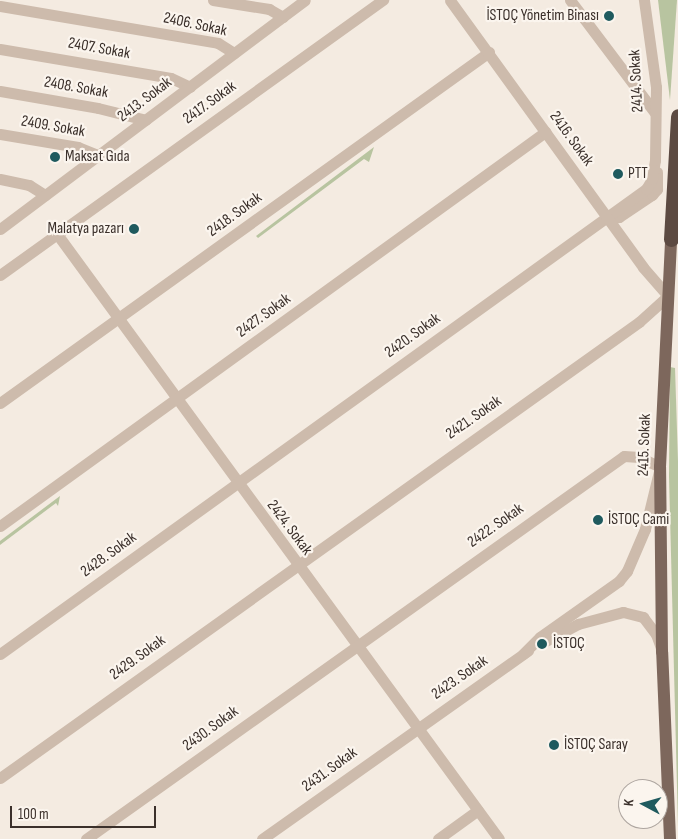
<!DOCTYPE html>
<meta charset="utf-8">
<style>
body{margin:0}
#map{position:relative;width:678px;height:839px;overflow:hidden;background:#f4ebe1;font-family:"Sofia Sans Condensed",sans-serif}
div>[style]{position:absolute}
.green>*{inset:0;background:#b8c4a0}
.minor>*{height:11px;margin:-5.5px;padding:0 5.5px;transform-origin:5.5px;border-radius:5.5px;background:#cdbbac}
.major>*{height:12px;margin:-6px;padding:0 6px;transform-origin:6px;border-radius:6px;background:#7d675c}
.highway>*{height:15px;margin:-7.5px;padding:0 7.5px;transform-origin:7.5px;border-radius:7.5px;background:#5c4a42}
.dots>*{width:14px;height:14px;translate:-50% -50%;box-sizing:border-box;border:2px solid #fbf5ee;border-radius:50%}
span{translate:-50% -50%;white-space:nowrap;text-align:center;line-height:1.15;-webkit-text-stroke:4.5px #fbf5ee;paint-order:stroke}
.poi-label{font-size:16px;color:#3b302b}
.right{translate:-100% -50%;text-align:right}
.left{translate:0 -50%;text-align:left}
.street-label{font-size:16px;color:#3b302b}
.north{position:absolute;left:618px;top:779px;width:50px;height:50px;box-sizing:border-box;background:#fbf5ee;border:1px solid #aea6a0;border-radius:50%;rotate:276deg;font-size:14px;font-weight:700;line-height:20px;text-align:center;color:#3b302b}
.north::after{content:'';display:block;margin:auto;width:18px;height:22px;background:#1f5a5e;clip-path:polygon(50% 0,100% 100%,50% 72%,0 100%)}
.scale{position:absolute;left:10px;top:806px;width:146px;height:22px;box-sizing:border-box;border:2px solid #3b302b;border-top:0;padding-left:6px;font-size:15px;line-height:18px;white-space:nowrap;color:#3b302b;-webkit-text-stroke:4px #fbf5ee;paint-order:stroke}
</style>
<div id="map">
<div class="green">
<i style="clip-path:polygon(658px 0,677px 0,670px 100px)"></i>
<i style="clip-path:polygon(374px 147px,369px 162px,364px 159px,258px 238px,256px 236px)"></i>
<i style="clip-path:polygon(670px 367px,675px 368px,678px 461px,678px 826px,669px 476px)"></i>
<i style="clip-path:polygon(60px 496px,58px 506px,56px 503px,0 545px,0 541px)"></i>
</div>
<div class="minor">
<i style="left:213px;top:0;width:57px;rotate:9.1deg"></i>
<i style="left:269px;top:9px;width:16px;rotate:30deg"></i>
<i style="left:570px;top:0;width:141px;rotate:53deg"></i>
<i style="left:0;top:6px;width:221px;rotate:9.6deg"></i>
<i style="left:218px;top:43px;width:19px;rotate:32deg"></i>
<i style="left:0;top:49px;width:173px;rotate:9.6deg"></i>
<i style="left:171px;top:78px;width:21px;rotate:25deg"></i>
<i style="left:0;top:91px;width:99px;rotate:9.8deg"></i>
<i style="left:98px;top:108px;width:49px;rotate:14deg"></i>
<i style="left:0;top:134px;width:79px;rotate:9.5deg"></i>
<i style="left:78px;top:147px;width:22px;rotate:22deg"></i>
<i style="left:0;top:179px;width:30px;rotate:12deg"></i>
<i style="left:29px;top:185px;width:19px;rotate:32deg"></i>
<i style="left:609px;top:218px;width:10px;rotate:-6deg"></i>
<i style="left:619px;top:217px;width:40px;rotate:-34deg"></i>
<i style="left:652px;top:195px;width:8px;rotate:-50deg"></i>
<i style="left:657px;top:189px;width:17px;rotate:-90deg"></i>
<i style="left:0;top:229px;width:381px;rotate:-36.9deg"></i>
<i style="left:57px;top:234px;width:749px;rotate:53.85deg"></i>
<i style="left:0;top:275px;width:472px;rotate:-35.7deg"></i>
<i style="left:0;top:403px;width:602px;rotate:-35.67deg"></i>
<i style="left:0;top:526px;width:673px;rotate:-35.86deg"></i>
<i style="left:542px;top:643px;width:41px;rotate:-27.8deg"></i>
<i style="left:578px;top:624px;width:47px;rotate:-14.9deg"></i>
<i style="left:623px;top:612px;width:21px;rotate:14deg"></i>
<i style="left:643px;top:617px;width:21px;rotate:53deg"></i>
<i style="left:656px;top:634px;width:15px;rotate:70deg"></i>
<i style="left:0;top:654px;width:796px;rotate:-35.75deg"></i>
<i style="left:646px;top:189px;width:12px;rotate:-59deg"></i>
<i style="left:652px;top:179px;width:19px;rotate:-81deg"></i>
<i style="left:655px;top:160px;width:73px;rotate:-89.2deg"></i>
<i style="left:656px;top:87px;width:88px;rotate:-97.9deg"></i>
<i style="left:0;top:778px;width:785px;rotate:-35.51deg"></i>
<i style="left:639px;top:322px;width:39px;rotate:-42deg"></i>
<i style="left:668px;top:296px;width:38px;rotate:-131deg"></i>
<i style="left:643px;top:267px;width:329px;rotate:-125.9deg"></i>
<i style="left:86px;top:839px;width:660px;rotate:-35.45deg"></i>
<i style="left:624px;top:456px;width:15px;rotate:4deg"></i>
<i style="left:639px;top:457px;width:23px;rotate:25deg"></i>
<i style="left:660px;top:467px;width:64px;rotate:103.6deg"></i>
<i style="left:645px;top:529px;width:46px;rotate:113.2deg"></i>
<i style="left:627px;top:571px;width:13px;rotate:129deg"></i>
<i style="left:619px;top:581px;width:97px;rotate:144.7deg"></i>
<i style="left:540px;top:637px;width:24px;rotate:135deg"></i>
<i style="left:262px;top:839px;width:326px;rotate:-35.3deg"></i>
<i style="left:438px;top:839px;width:49px;rotate:-35.9deg"></i>
</div>
<div class="major">
<i style="left:670px;top:839px;width:187px;rotate:-92.4deg"></i>
<i style="left:662px;top:652px;width:185px;rotate:-90.6deg"></i>
<i style="left:660px;top:467px;width:228px;rotate:-87.2deg"></i>
</div>
<div class="highway">
<i style="left:671px;top:239px;width:123px;rotate:-86.7deg"></i>
</div>
<div class="dots">
<i style="left:609px;top:16px;background:#1f5a5e"></i>
<i style="left:55px;top:157px;background:#1f5a5e"></i>
<i style="left:618px;top:174px;background:#1f5a5e"></i>
<i style="left:134px;top:229px;background:#1f5a5e"></i>
<i style="left:598px;top:520px;background:#1f5a5e"></i>
<i style="left:542px;top:644px;background:#1f5a5e"></i>
<i style="left:554px;top:745px;background:#1f5a5e"></i>
</div>
<div class="poi-label">
<span class="right" style="left:599px;top:16px">İSTOÇ Yönetim Binası</span>
<span class="left" style="left:65px;top:157px">Maksat Gıda</span>
<span class="left" style="left:628px;top:174px">PTT</span>
<span class="right" style="left:124px;top:229px">Malatya pazarı</span>
<span class="left" style="left:608px;top:520px">İSTOÇ Cami</span>
<span class="left" style="left:553px;top:644px">İSTOÇ</span>
<span class="left" style="left:564px;top:745px">İSTOÇ Saray</span>
</div>
<div class="street-label">
<span style="left:195px;top:25px;rotate:12deg">2406. Sokak</span>
<span style="left:99px;top:49px;rotate:10deg">2407. Sokak</span>
<span style="left:637px;top:81px;rotate:-93deg">2414. Sokak</span>
<span style="left:76px;top:88px;rotate:10deg">2408. Sokak</span>
<span style="left:145px;top:100px;rotate:-37deg">2413. Sokak</span>
<span style="left:210px;top:103px;rotate:-36deg">2417. Sokak</span>
<span style="left:53px;top:127px;rotate:10deg">2409. Sokak</span>
<span style="left:571px;top:139px;rotate:54deg">2416. Sokak</span>
<span style="left:235px;top:215px;rotate:-36deg">2418. Sokak</span>
<span style="left:264px;top:316px;rotate:-36deg">2427. Sokak</span>
<span style="left:413px;top:336px;rotate:-36deg">2420. Sokak</span>
<span style="left:474px;top:418px;rotate:-35deg">2421. Sokak</span>
<span style="left:645px;top:445px;rotate:-88deg">2415. Sokak</span>
<span style="left:496px;top:526px;rotate:-35deg">2422. Sokak</span>
<span style="left:289px;top:528px;rotate:53deg">2424. Sokak</span>
<span style="left:109px;top:555px;rotate:-36deg">2428. Sokak</span>
<span style="left:138px;top:658px;rotate:-36deg">2429. Sokak</span>
<span style="left:460px;top:678px;rotate:-35deg">2423. Sokak</span>
<span style="left:211px;top:729px;rotate:-36deg">2430. Sokak</span>
<span style="left:330px;top:770px;rotate:-36deg">2431. Sokak</span>
</div>
<div class="north">K</div>
<div class="scale">100 m</div>
</div>
